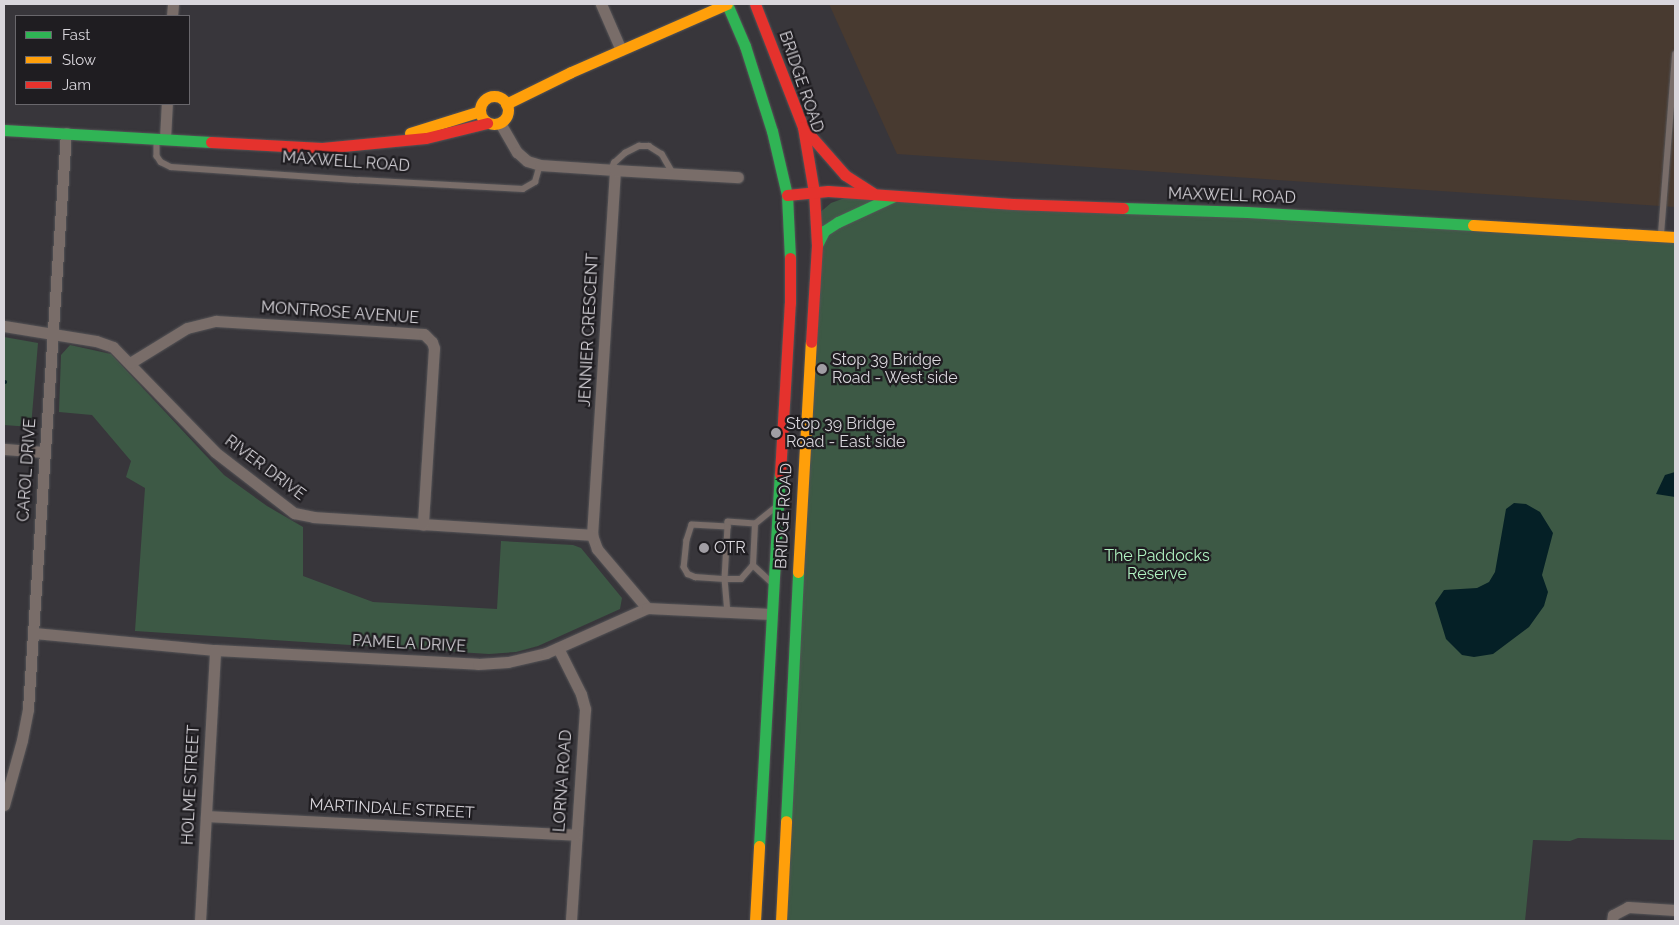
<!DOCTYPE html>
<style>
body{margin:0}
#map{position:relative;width:1679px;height:925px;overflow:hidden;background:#38363b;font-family:Raleway,sans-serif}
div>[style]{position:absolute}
.industrial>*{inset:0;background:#483a30}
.green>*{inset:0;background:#3d5945}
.water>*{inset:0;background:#052026}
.stream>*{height:4px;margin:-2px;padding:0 2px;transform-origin:2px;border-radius:2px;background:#052026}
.roads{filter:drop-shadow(0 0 1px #555457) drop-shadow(0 0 1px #555457)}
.lane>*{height:5.5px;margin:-2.75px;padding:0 2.75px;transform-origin:2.75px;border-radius:2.75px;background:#796d69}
.street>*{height:11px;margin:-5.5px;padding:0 5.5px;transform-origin:5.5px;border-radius:5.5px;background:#796d69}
.fast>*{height:11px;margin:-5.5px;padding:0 5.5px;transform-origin:5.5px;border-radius:5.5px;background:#30b455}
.slow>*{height:11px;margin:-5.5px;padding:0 5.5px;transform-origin:5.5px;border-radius:5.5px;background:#ff9f0a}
.slow>.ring{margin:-5.5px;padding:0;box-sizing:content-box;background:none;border:11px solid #ff9f0a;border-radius:50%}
.jam>*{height:11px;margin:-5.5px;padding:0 5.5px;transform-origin:5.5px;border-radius:5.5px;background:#e5322d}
.dots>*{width:14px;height:14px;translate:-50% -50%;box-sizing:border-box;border:2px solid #1f1d21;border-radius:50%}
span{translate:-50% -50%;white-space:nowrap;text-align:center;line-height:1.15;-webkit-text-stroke:4.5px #1f1d21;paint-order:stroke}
.street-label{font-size:16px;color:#d9d6dc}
.poi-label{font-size:16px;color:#d9d6dc}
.left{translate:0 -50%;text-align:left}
.park-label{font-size:16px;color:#b0f2c1}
.frame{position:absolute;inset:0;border:5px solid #d9d6dc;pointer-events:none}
.legend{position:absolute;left:15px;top:15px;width:175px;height:90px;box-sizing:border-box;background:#1f1d21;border:1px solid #69676c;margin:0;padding:6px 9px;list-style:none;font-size:15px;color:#d9d6dc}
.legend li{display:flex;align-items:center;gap:10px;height:25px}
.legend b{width:25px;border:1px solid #69676c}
</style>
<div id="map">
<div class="industrial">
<i style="clip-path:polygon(829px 4px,1675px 4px,1675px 207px,897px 154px)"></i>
</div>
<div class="green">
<i style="clip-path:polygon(850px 196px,1675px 237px,1675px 840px,1578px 838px,1570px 841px,1533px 840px,1525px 921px,780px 921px,817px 215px,831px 203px)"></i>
<i style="clip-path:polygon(4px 337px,38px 343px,31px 427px,4px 425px)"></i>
<i style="clip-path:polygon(70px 345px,111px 354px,224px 475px,267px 506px,303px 527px,303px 576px,373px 602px,497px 609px,501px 541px,573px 545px,581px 548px,622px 598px,620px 609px,538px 646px,516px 652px,489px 654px,135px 631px,145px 488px,126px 477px,131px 461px,92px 415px,59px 412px,61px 355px)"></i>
</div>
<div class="water">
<i style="clip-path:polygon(1675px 472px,1675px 497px,1656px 494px,1665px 475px)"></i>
<i style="clip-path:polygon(1514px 503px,1526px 504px,1540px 512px,1553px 533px,1542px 575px,1548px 592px,1544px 606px,1529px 627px,1493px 654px,1474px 657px,1462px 655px,1446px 639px,1435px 603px,1444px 590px,1477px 588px,1489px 582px,1495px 572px,1506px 509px)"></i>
</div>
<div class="stream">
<i style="left:4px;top:382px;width:1px"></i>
</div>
<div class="roads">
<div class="lane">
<i style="left:157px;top:140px;width:16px;rotate:90deg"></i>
<i style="left:157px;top:156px;width:7px;rotate:56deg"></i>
<i style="left:161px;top:162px;width:11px;rotate:27deg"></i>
<i style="left:171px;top:167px;width:188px;rotate:4deg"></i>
<i style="left:359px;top:180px;width:164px;rotate:3.1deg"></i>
<i style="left:523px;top:189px;width:14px;rotate:-30deg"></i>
<i style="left:535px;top:182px;width:18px;rotate:-74deg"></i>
<i style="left:611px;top:170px;width:8px;rotate:-67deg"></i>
<i style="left:614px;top:163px;width:15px;rotate:-42deg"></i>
<i style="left:625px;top:153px;width:16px;rotate:-27deg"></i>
<i style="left:639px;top:146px;width:10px"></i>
<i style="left:649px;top:146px;width:15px;rotate:32deg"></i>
<i style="left:662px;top:154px;width:22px;rotate:60deg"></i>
<i style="left:1661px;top:234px;width:180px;rotate:-85.5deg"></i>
<i style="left:755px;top:524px;width:26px;rotate:-39deg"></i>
<i style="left:728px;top:527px;width:36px;rotate:-177deg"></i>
<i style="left:692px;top:525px;width:16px;rotate:108deg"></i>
<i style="left:687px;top:540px;width:27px;rotate:96deg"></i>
<i style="left:684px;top:567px;width:8px;rotate:60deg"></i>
<i style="left:688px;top:574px;width:8px;rotate:23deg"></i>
<i style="left:695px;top:577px;width:30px;rotate:4deg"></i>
<i style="left:725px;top:579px;width:16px"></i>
<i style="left:741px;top:579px;width:18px;rotate:-49deg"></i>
<i style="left:753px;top:565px;width:41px;rotate:-87.2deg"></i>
<i style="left:755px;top:524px;width:27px;rotate:-176deg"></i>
<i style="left:728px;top:522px;width:5px;rotate:90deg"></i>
<i style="left:728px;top:527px;width:52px;rotate:93.3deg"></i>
<i style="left:725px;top:579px;width:33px;rotate:85deg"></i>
<i style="left:753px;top:565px;width:26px;rotate:43deg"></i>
</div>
<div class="street">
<i style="left:601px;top:4px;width:50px;rotate:66.5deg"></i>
<i style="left:172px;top:16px;width:12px;rotate:-85deg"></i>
<i style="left:500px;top:123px;width:34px;rotate:60deg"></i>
<i style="left:517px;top:152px;width:13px;rotate:42deg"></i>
<i style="left:527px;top:161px;width:14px;rotate:17deg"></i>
<i style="left:540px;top:165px;width:75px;rotate:3.8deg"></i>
<i style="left:615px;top:170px;width:366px;rotate:93.6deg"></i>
<i style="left:592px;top:535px;width:15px;rotate:70deg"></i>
<i style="left:597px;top:549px;width:77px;rotate:49.7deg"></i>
<i style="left:165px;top:139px;width:35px;rotate:-87deg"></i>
<i style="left:615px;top:170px;width:123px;rotate:3.3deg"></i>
<i style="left:4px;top:326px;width:93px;rotate:9.3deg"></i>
<i style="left:96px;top:341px;width:18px;rotate:19deg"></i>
<i style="left:113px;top:347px;width:146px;rotate:45.8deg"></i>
<i style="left:215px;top:452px;width:100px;rotate:37.7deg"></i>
<i style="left:294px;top:513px;width:20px;rotate:11deg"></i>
<i style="left:314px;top:517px;width:279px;rotate:3.7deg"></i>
<i style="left:130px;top:363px;width:67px;rotate:-31.6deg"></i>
<i style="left:187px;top:328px;width:30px;rotate:-14deg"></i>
<i style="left:216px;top:321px;width:208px;rotate:3.6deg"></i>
<i style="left:424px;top:334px;width:11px;rotate:45deg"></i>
<i style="left:432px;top:342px;width:6px;rotate:72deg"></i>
<i style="left:434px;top:348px;width:177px;rotate:93.6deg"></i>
<i style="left:4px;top:449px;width:40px;rotate:4.3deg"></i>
<i style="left:34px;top:633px;width:182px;rotate:5.4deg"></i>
<i style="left:215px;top:650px;width:263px;rotate:3deg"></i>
<i style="left:478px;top:664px;width:30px;rotate:-4deg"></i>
<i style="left:508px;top:662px;width:39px;rotate:-13deg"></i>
<i style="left:546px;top:653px;width:111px;rotate:-24deg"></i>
<i style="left:647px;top:608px;width:124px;rotate:2.8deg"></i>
<i style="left:558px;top:648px;width:51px;rotate:63.4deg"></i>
<i style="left:581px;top:694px;width:16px;rotate:75deg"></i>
<i style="left:585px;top:709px;width:212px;rotate:93.8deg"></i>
<i style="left:4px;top:805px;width:67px;rotate:-74.5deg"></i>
<i style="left:22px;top:740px;width:32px;rotate:-79deg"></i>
<i style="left:28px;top:709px;width:577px;rotate:-86.23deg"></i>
<i style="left:206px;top:816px;width:370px;rotate:2.9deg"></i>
<i style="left:200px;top:921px;width:271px;rotate:-86.8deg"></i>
<i style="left:1612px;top:921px;width:6px;rotate:-81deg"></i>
<i style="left:1613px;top:915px;width:17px;rotate:-28deg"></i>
<i style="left:1628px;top:907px;width:47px;rotate:3.7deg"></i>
</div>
<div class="fast">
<i style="left:727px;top:4px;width:46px;rotate:66.8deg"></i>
<i style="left:745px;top:46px;width:89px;rotate:72.4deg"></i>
<i style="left:772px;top:131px;width:66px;rotate:76.8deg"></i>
<i style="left:787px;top:195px;width:63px;rotate:87.3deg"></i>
<i style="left:4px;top:130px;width:207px;rotate:3.3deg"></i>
<i style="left:1123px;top:208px;width:124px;rotate:1.8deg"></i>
<i style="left:1247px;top:212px;width:226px;rotate:3.3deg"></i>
<i style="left:817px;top:245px;width:16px;rotate:-63deg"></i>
<i style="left:824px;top:231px;width:17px;rotate:-33deg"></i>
<i style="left:838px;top:222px;width:62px;rotate:-24.9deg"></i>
<i style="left:786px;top:821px;width:249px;rotate:-87.2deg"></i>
<i style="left:759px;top:846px;width:373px;rotate:-86.8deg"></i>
</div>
<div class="slow">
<i class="ring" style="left:480px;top:96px;width:17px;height:17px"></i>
<i style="left:506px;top:104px;width:72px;rotate:-26.2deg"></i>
<i style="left:571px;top:72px;width:170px;rotate:-23.6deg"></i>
<i style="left:410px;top:133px;width:73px;rotate:-17.4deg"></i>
<i style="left:1473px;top:225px;width:202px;rotate:3.4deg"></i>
<i style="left:798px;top:572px;width:230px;rotate:-86.8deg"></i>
<i style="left:755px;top:921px;width:75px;rotate:-86.9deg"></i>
<i style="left:781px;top:921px;width:100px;rotate:-87.1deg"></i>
</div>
<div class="jam">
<i style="left:755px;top:4px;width:132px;rotate:68.7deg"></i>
<i style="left:803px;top:127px;width:66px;rotate:80.4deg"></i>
<i style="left:814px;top:192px;width:53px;rotate:86.8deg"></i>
<i style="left:817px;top:245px;width:97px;rotate:93.5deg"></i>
<i style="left:803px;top:127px;width:64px;rotate:48.8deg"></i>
<i style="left:845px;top:175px;width:33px;rotate:33deg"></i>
<i style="left:211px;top:142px;width:111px;rotate:3.1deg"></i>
<i style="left:322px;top:148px;width:104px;rotate:-5.5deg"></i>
<i style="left:426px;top:138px;width:63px;rotate:-13.8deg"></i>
<i style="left:787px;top:195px;width:41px;rotate:-5.6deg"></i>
<i style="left:828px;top:191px;width:185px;rotate:4deg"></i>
<i style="left:1013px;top:204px;width:110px;rotate:2.1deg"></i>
<i style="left:780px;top:474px;width:171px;rotate:-86.7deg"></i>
<i style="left:790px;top:303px;width:45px;rotate:-90deg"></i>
</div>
</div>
<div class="dots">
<i style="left:822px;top:369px;background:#a19ea4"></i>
<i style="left:776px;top:433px;background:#a19ea4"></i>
<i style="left:704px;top:548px;background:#a19ea4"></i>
</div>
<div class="street-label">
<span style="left:801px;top:82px;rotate:71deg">BRIDGE ROAD</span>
<span style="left:346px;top:162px;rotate:4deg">MAXWELL ROAD</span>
<span style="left:1232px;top:196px;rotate:2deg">MAXWELL ROAD</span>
<span style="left:340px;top:313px;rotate:4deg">MONTROSE AVENUE</span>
<span style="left:589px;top:330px;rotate:-87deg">JENNIER CRESCENT</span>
<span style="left:265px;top:468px;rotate:37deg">RIVER DRIVE</span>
<span style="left:27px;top:470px;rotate:-86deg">CAROL DRIVE</span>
<span style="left:784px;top:516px;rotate:-87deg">BRIDGE ROAD</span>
<span style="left:409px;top:644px;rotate:3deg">PAMELA DRIVE</span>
<span style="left:563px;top:781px;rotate:-86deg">LORNA ROAD</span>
<span style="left:191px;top:785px;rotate:-87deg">HOLME STREET</span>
<span style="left:392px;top:809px;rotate:3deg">MARTINDALE STREET</span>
</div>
<div class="poi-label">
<span class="left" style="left:832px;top:369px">Stop 39 Bridge<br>Road - West side</span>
<span class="left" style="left:786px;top:433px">Stop 39 Bridge<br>Road - East side</span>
<span class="left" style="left:714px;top:548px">OTR</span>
</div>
<div class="park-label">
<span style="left:1157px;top:565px">The Paddocks<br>Reserve</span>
</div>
<div class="frame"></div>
<ul class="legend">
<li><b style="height:6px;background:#30b455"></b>Fast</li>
<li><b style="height:6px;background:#ff9f0a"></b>Slow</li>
<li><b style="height:6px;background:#e5322d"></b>Jam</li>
</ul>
</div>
